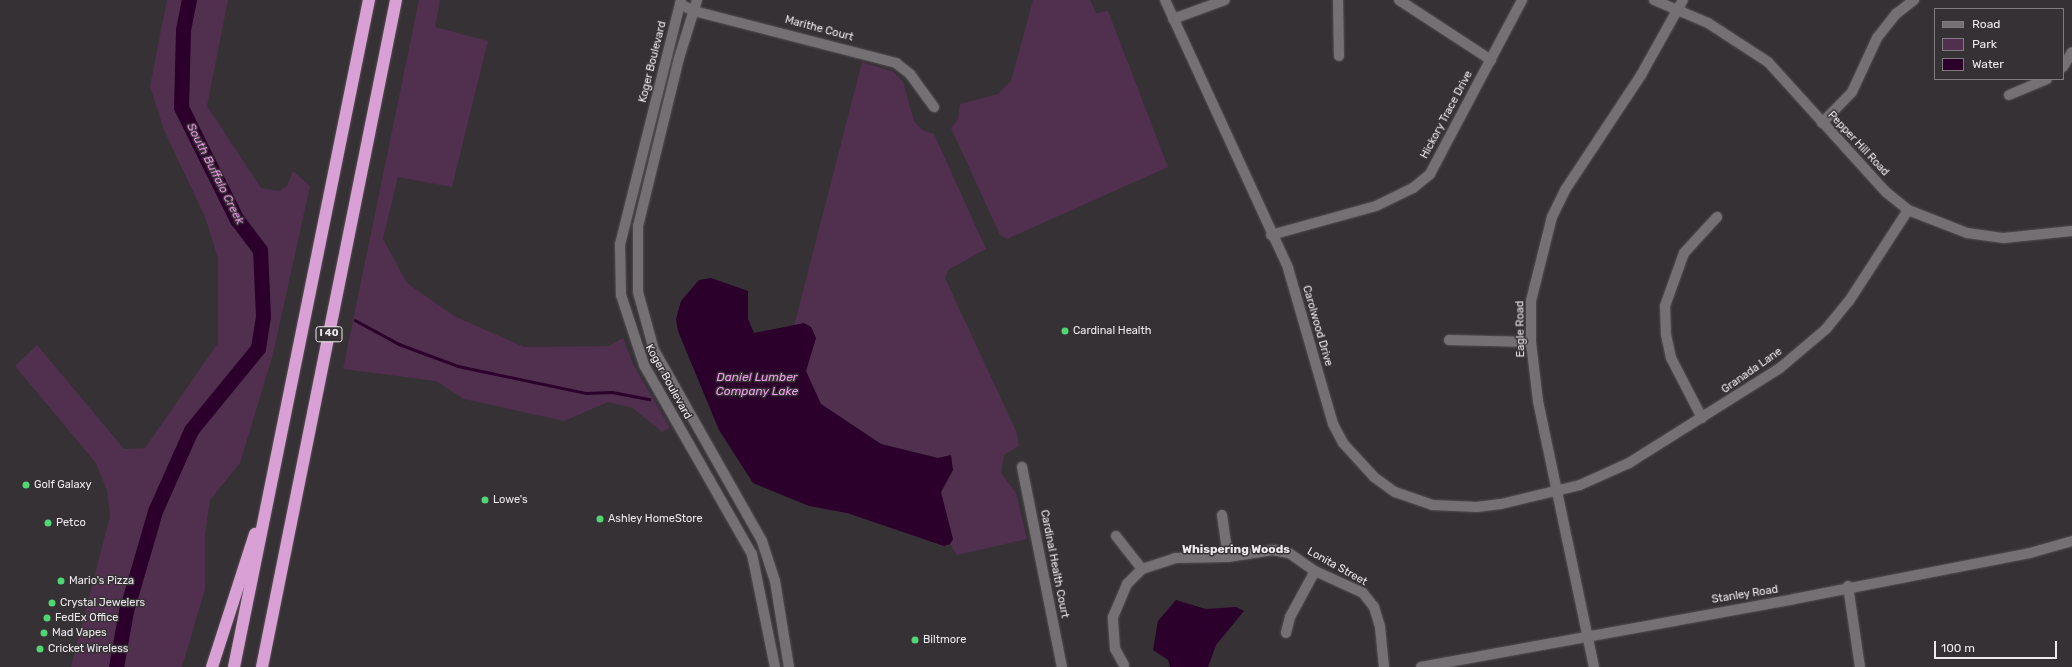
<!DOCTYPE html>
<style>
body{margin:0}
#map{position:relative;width:2072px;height:667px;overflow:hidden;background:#363135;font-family:Rubik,sans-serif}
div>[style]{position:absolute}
.green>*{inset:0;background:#512f4f}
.water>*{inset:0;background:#2b012b}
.stream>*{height:2.5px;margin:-1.25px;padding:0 1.25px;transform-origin:1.25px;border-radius:1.25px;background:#2b012b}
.river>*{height:15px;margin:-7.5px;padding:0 7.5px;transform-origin:7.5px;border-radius:7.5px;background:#2b012b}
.roads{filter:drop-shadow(0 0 1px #534f53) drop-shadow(0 0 1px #534f53)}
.minor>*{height:10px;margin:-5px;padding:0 5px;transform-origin:5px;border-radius:5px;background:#757074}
.highway>*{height:12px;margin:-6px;padding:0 6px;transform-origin:6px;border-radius:6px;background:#d9a0d5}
.dots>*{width:11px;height:11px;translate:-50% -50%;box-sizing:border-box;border:2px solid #363135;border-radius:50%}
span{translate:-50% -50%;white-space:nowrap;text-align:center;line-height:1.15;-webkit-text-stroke:3px #363135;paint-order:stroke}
.shield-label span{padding:1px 3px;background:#363135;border:1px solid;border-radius:3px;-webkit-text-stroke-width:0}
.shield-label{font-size:10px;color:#edeaed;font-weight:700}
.street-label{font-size:11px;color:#edeaed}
.poi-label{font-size:11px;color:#edeaed}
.left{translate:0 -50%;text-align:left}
.water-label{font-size:12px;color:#f59ff0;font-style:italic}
.neighbourhood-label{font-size:12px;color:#edeaed;font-weight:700}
.legend{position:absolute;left:1934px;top:8px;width:130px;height:72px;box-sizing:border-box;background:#363135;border:1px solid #7f7b7f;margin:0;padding:5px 7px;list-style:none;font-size:12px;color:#edeaed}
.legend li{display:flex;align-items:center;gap:8px;height:20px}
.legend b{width:20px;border:1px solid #7f7b7f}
.scale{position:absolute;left:1934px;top:641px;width:123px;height:18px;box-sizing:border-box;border:2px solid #edeaed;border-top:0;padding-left:5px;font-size:12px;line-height:14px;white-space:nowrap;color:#edeaed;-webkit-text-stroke:3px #363135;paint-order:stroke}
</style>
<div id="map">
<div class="green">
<i style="clip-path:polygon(167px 0,228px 0,207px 106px,261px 188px,279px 191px,287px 186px,293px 171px,310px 186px,273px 354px,240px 463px,210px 500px,205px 535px,205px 589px,182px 667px,71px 667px,110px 516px,107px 490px,96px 463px,15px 366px,37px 345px,124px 449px,145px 448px,218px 343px,218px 258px,205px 217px,164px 130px,150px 86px)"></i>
<i style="clip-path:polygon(419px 0,440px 0,435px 27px,488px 41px,452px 187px,398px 177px,383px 239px,407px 283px,454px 316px,524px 347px,609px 346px,623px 338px,633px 364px,670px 428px,662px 432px,633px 408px,608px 402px,564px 421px,464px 399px,436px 381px,343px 369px)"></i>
<i style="clip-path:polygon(1033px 0,1090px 0,1096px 13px,1108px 11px,1168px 167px,1007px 239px,1000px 235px,951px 128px,958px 119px,960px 104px,998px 94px,1011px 81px)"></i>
<i style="clip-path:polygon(862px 62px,894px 72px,903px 82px,914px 121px,922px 130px,934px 134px,986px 249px,948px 270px,945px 278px,1017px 433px,1019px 446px,1004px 455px,1001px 473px,1016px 493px,1027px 539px,957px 555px,950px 544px,953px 539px,942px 504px,941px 492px,953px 470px,951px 455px,938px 458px,881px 444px,821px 404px,810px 386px,806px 371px,816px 338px,811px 327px,804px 323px,794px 326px)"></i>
</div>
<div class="water">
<i style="clip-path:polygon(711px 278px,748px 291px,748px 319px,754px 333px,804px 323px,811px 327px,816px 338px,806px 371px,821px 404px,881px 444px,938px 458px,951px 455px,953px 470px,941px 492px,953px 539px,950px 544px,944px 546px,847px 513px,809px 506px,753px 483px,719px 430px,678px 331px,676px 319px,681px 301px,699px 280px)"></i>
<i style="clip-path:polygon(1176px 600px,1206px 609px,1236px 607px,1244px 611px,1216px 645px,1208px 667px,1170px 667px,1168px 660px,1153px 650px,1158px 621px)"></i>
</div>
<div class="stream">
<i style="left:355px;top:320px;width:50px;rotate:28.6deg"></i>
<i style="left:399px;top:344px;width:63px;rotate:20.4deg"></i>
<i style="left:458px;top:366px;width:131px;rotate:11.9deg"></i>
<i style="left:586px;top:393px;width:26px;rotate:-2deg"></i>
<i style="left:612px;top:392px;width:38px;rotate:11deg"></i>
</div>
<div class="river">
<i style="left:116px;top:667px;width:57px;rotate:-79.9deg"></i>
<i style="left:126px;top:611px;width:104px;rotate:-73.8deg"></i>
<i style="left:155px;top:511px;width:89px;rotate:-66deg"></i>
<i style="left:191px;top:430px;width:106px;rotate:-50.7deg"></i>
<i style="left:258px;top:348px;width:32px;rotate:-81deg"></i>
<i style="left:263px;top:316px;width:66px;rotate:-92.6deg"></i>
<i style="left:260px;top:250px;width:38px;rotate:-127deg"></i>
<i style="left:237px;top:220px;width:126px;rotate:-116.4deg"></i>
<i style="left:181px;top:107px;width:77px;rotate:-88.5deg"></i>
<i style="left:183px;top:30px;width:31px;rotate:-79deg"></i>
</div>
<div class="roads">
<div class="minor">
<i style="left:681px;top:0;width:252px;rotate:104deg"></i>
<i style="left:620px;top:244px;width:51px;rotate:88.9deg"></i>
<i style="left:621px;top:295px;width:74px;rotate:71.8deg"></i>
<i style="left:644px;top:365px;width:218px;rotate:60.3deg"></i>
<i style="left:752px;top:554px;width:115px;rotate:78.5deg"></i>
<i style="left:697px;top:0;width:61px;rotate:107.2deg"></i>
<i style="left:679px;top:58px;width:173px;rotate:103.7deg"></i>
<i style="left:638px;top:226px;width:66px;rotate:90deg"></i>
<i style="left:638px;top:292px;width:60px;rotate:74.6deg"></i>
<i style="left:654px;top:350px;width:219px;rotate:60.5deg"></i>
<i style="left:762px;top:541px;width:42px;rotate:72deg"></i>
<i style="left:775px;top:581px;width:87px;rotate:80.8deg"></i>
<i style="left:1165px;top:0;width:295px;rotate:65.3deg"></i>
<i style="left:1288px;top:268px;width:162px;rotate:73.9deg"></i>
<i style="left:1333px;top:424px;width:21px;rotate:62deg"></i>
<i style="left:1343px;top:443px;width:46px;rotate:47.6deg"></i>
<i style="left:1374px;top:477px;width:26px;rotate:36deg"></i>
<i style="left:1395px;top:492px;width:39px;rotate:19deg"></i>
<i style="left:1432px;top:505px;width:45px;rotate:2.5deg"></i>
<i style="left:1477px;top:507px;width:24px;rotate:-7deg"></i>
<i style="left:1501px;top:504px;width:81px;rotate:-13.5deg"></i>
<i style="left:1580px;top:485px;width:54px;rotate:-24.2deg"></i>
<i style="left:1629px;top:463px;width:178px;rotate:-32.2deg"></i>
<i style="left:1780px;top:368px;width:60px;rotate:-40.3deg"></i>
<i style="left:1826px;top:329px;width:36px;rotate:-51deg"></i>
<i style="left:1849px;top:301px;width:108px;rotate:-57deg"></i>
<i style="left:1338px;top:0;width:56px;rotate:89deg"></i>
<i style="left:1399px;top:0;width:110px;rotate:33.1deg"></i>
<i style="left:1654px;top:0;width:59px;rotate:23.1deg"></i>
<i style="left:1708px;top:23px;width:72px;rotate:33deg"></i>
<i style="left:1768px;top:62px;width:176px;rotate:47.8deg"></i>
<i style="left:1886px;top:192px;width:28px;rotate:39deg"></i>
<i style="left:1908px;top:210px;width:63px;rotate:21.3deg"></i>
<i style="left:1967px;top:233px;width:37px;rotate:8deg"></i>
<i style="left:2004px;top:238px;width:68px;rotate:-5.9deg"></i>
<i style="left:680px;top:4px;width:16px;rotate:27deg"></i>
<i style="left:694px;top:11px;width:209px;rotate:14.4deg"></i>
<i style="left:896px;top:63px;width:18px;rotate:38deg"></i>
<i style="left:910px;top:74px;width:41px;rotate:54deg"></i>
<i style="left:1173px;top:19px;width:55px;rotate:-20.1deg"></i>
<i style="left:2063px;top:67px;width:17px;rotate:-59deg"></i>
<i style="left:2009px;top:95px;width:41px;rotate:-22.8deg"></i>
<i style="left:1822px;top:123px;width:43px;rotate:-45.9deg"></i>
<i style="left:1852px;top:92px;width:60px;rotate:-65.2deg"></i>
<i style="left:1877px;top:38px;width:31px;rotate:-52deg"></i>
<i style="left:1896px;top:14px;width:23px;rotate:-38deg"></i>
<i style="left:1271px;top:235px;width:109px;rotate:-15.4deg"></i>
<i style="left:1376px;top:206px;width:41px;rotate:-25.9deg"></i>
<i style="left:1413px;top:188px;width:22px;rotate:-39deg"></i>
<i style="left:1430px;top:174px;width:197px;rotate:-62.1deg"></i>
<i style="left:1449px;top:340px;width:82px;rotate:1.4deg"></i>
<i style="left:1702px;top:418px;width:68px;rotate:-117.3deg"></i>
<i style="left:1671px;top:358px;width:25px;rotate:-102deg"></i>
<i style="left:1666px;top:334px;width:28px;rotate:-92deg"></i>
<i style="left:1665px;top:306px;width:56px;rotate:-70.3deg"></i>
<i style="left:1684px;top:253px;width:49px;rotate:-47.5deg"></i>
<i style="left:1022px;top:467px;width:204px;rotate:78.7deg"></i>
<i style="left:1222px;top:515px;width:42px;rotate:81.9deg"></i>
<i style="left:1116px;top:536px;width:42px;rotate:51.8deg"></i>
<i style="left:1848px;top:586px;width:82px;rotate:81.6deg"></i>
<i style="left:1286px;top:633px;width:16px;rotate:-76deg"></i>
<i style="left:1290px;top:617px;width:52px;rotate:-61.5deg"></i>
<i style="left:1124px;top:665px;width:18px;rotate:-119deg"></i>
<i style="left:1115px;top:649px;width:32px;rotate:-94deg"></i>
<i style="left:1113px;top:617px;width:36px;rotate:-67deg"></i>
<i style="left:1127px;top:584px;width:21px;rotate:-45deg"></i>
<i style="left:1142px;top:569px;width:35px;rotate:-18deg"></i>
<i style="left:1175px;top:558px;width:53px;rotate:-1.1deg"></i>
<i style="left:1228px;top:557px;width:46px;rotate:-8.8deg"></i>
<i style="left:1273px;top:550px;width:16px;rotate:11deg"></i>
<i style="left:1289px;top:553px;width:32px;rotate:35deg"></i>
<i style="left:1315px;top:571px;width:53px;rotate:24.6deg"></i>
<i style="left:1363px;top:593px;width:18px;rotate:52deg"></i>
<i style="left:1374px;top:607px;width:21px;rotate:73deg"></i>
<i style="left:1380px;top:627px;width:40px;rotate:84.3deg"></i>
<i style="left:1421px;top:667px;width:379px;rotate:-10.3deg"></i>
<i style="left:1794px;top:599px;width:240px;rotate:-11deg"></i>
<i style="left:2030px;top:553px;width:44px;rotate:-15.9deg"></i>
<i style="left:1594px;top:667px;width:272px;rotate:-101.9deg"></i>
<i style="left:1538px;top:401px;width:59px;rotate:-96.8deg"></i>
<i style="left:1531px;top:342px;width:41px;rotate:-90deg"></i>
<i style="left:1531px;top:301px;width:87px;rotate:-76deg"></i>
<i style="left:1552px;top:217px;width:30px;rotate:-64deg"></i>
<i style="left:1565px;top:190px;width:138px;rotate:-56.5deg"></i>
<i style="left:1641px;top:75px;width:86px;rotate:-60.8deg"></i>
</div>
<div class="highway">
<i style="left:212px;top:667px;width:140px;rotate:-72.1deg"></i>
<i style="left:234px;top:667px;width:681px;rotate:-78.56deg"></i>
<i style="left:262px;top:667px;width:680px;rotate:-78.64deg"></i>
</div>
</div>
<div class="dots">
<i style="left:1065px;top:331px;background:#51d674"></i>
<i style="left:26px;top:485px;background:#51d674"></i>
<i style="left:485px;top:500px;background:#51d674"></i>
<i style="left:600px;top:519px;background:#51d674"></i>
<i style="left:48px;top:523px;background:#51d674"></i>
<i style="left:61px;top:581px;background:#51d674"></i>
<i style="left:52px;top:603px;background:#51d674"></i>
<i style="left:47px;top:618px;background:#51d674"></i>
<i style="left:44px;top:633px;background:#51d674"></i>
<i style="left:915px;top:640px;background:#51d674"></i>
<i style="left:40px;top:649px;background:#51d674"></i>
</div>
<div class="shield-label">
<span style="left:329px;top:334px">I 40</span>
</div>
<div class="street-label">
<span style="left:819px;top:29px;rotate:15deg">Marithe Court</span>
<span style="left:653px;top:62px;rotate:-76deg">Koger Boulevard</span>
<span style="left:1447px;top:115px;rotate:-62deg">Hickory Trace Drive</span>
<span style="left:1858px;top:144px;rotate:47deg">Pepper Hill Road</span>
<span style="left:1317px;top:326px;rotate:74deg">Carolwood Drive</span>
<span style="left:1521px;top:329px;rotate:-91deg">Eagle Road</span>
<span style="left:1752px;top:371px;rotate:-35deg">Granada Lane</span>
<span style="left:668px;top:382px;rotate:61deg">Koger Boulevard</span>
<span style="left:1054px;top:564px;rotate:79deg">Cardinal Health Court</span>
<span style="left:1337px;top:567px;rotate:29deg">Lonita Street</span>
<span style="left:1745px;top:595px;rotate:-9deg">Stanley Road</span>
</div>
<div class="poi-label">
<span class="left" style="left:1073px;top:331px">Cardinal Health</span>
<span class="left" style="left:34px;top:485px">Golf Galaxy</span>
<span class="left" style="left:493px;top:500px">Lowe's</span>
<span class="left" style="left:608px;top:519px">Ashley HomeStore</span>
<span class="left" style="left:56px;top:523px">Petco</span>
<span class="left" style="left:69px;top:581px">Mario's Pizza</span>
<span class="left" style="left:60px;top:603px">Crystal Jewelers</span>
<span class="left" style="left:55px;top:618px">FedEx Office</span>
<span class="left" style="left:52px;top:633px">Mad Vapes</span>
<span class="left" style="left:923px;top:640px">Biltmore</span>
<span class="left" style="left:48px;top:649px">Cricket Wireless</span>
</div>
<div class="water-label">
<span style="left:215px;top:174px;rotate:63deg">South Buffalo Creek</span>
<span style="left:757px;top:385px">Daniel Lumber<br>Company Lake</span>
</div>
<div class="neighbourhood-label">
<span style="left:1236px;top:550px">Whispering Woods</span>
</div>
<ul class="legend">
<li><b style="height:5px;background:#757074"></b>Road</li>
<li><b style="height:11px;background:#512f4f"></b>Park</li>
<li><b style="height:11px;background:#2b012b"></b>Water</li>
</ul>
<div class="scale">100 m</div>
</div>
